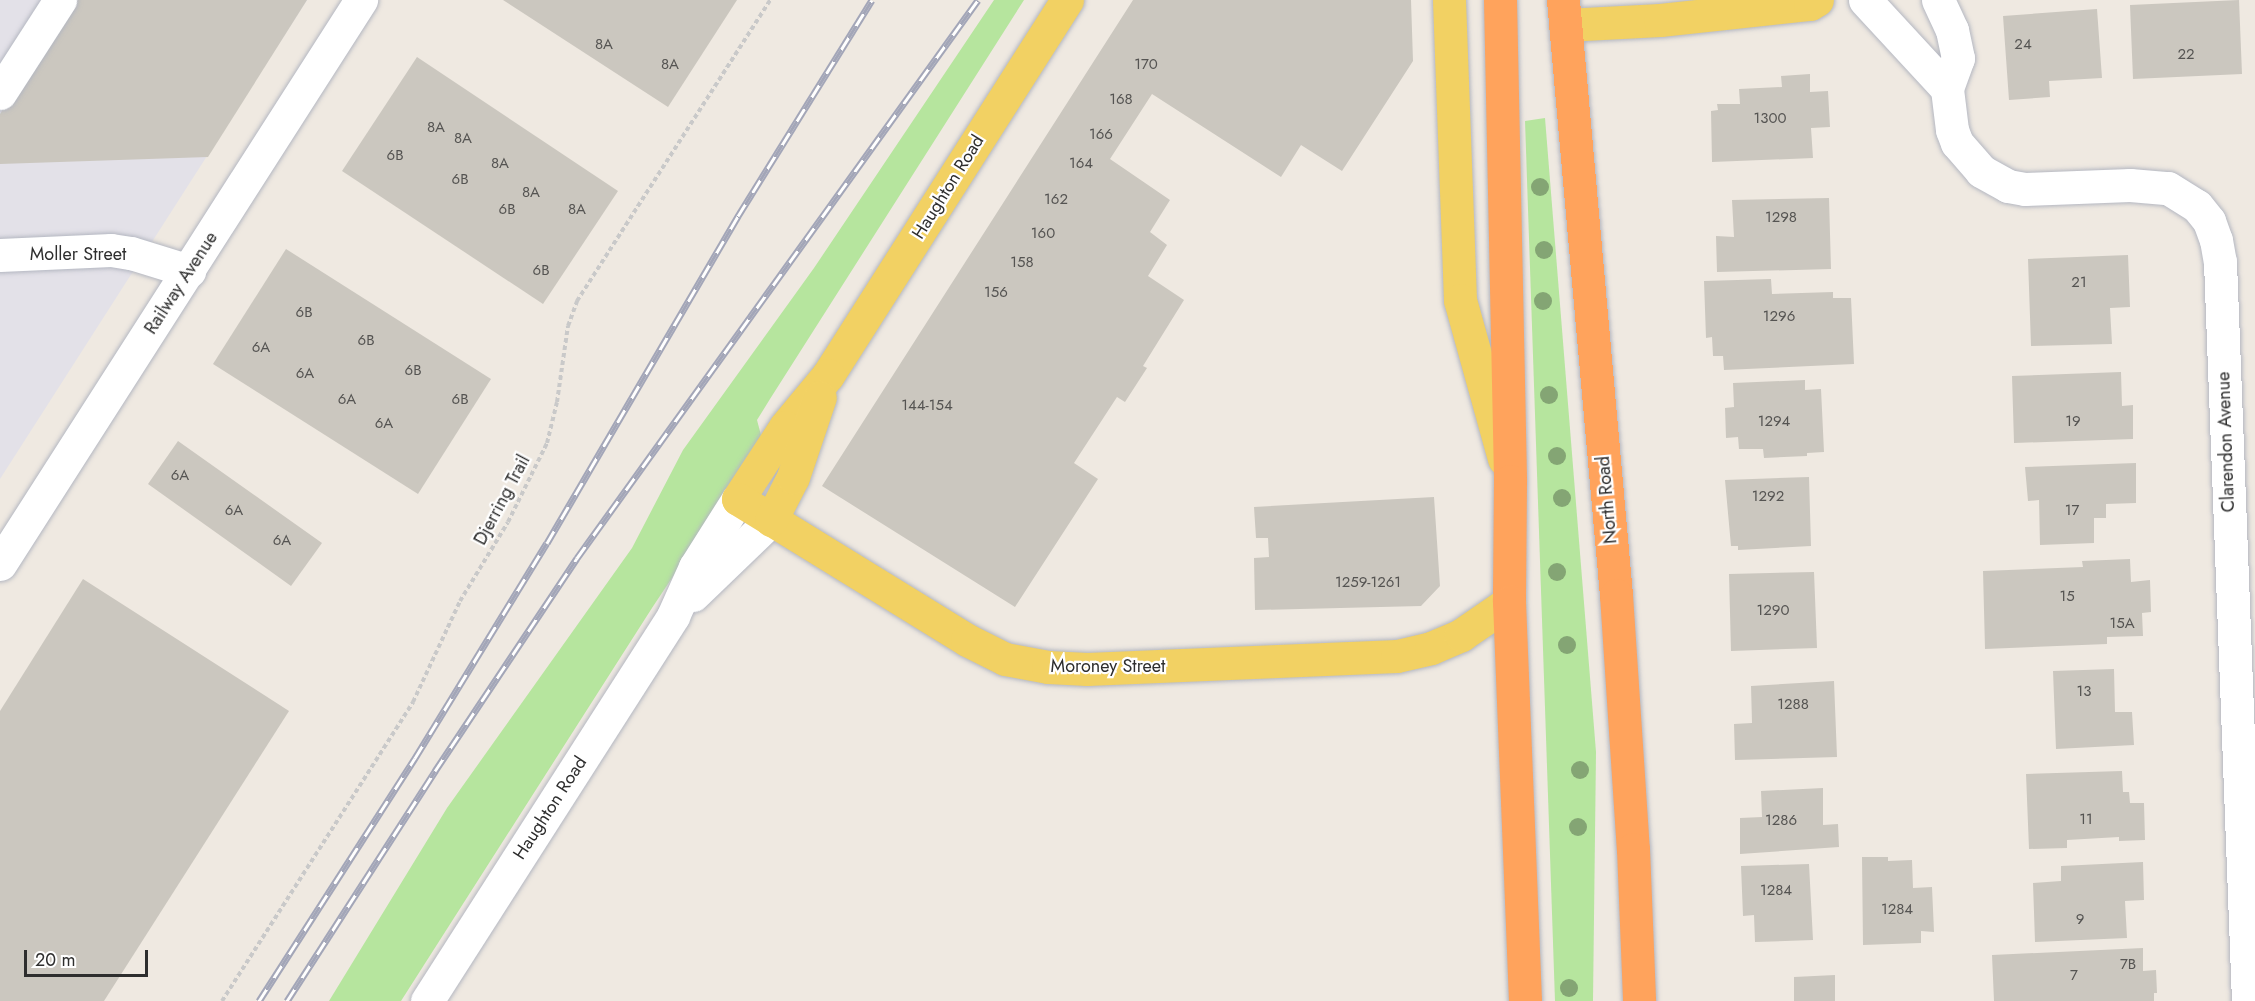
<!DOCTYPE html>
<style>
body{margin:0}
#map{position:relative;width:2255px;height:1001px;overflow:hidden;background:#efe9e1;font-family:Jost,sans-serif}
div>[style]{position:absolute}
.industrial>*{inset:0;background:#e3e1e8}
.green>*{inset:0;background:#b6e59e}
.building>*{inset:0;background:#cbc7bf}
.path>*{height:4px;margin-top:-2px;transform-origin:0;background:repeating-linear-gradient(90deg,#c9c9c9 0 4.5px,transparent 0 7.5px)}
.roads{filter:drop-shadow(0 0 2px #b4b7c1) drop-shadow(0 0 2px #b4b7c1)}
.minor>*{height:33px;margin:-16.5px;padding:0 16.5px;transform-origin:16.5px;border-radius:16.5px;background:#fff}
.major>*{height:33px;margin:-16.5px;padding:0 16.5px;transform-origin:16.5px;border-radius:16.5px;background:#f2d163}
.highway>*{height:33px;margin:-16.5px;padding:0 16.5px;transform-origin:16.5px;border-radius:16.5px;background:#ffa35c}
.rail>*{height:7px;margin-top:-3.5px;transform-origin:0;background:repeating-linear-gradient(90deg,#fff 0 14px,#a3a6b8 0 28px);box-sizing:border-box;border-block:2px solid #a3a6b8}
.trees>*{width:18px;height:18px;margin:-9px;border-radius:50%;background:#84a574}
span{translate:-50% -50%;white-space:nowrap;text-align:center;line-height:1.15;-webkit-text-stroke:4.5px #fff;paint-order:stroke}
.number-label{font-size:15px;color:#555452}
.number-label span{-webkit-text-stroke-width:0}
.street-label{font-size:18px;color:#2e2e2e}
.scale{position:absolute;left:24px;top:950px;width:124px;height:27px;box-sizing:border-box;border:3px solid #2e2e2e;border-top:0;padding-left:8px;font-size:18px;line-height:21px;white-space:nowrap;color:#2e2e2e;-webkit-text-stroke:4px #fff;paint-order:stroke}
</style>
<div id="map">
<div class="industrial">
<i style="clip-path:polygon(0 0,307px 0,0 479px)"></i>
</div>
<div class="green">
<i style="clip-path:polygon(994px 0,1024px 0,770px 399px,757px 420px,762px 439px,756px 452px,652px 608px,401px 1001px,329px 1001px,447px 808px,632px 548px,683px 450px,814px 268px)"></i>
<i style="clip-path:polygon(1545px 118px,1596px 752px,1593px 1001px,1555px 1001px,1525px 121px)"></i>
</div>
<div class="building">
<i style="clip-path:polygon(72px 0,307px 0,208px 157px,0 164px,0 114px)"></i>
<i style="clip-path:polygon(503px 0,737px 0,668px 107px)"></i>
<i style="clip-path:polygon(1133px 0,1411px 0,1413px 61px,1342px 171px,1301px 145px,1281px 177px,1152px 94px,1110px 159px,1170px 200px,1150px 232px,1167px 245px,1148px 276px,1184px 300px,1143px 366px,1147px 368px,1125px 402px,1117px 397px,1074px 463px,1098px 479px,1015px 607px,822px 486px)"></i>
<i style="clip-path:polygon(2239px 0,2242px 74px,2133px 79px,2130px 5px)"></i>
<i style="clip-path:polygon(2097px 9px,2102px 78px,2049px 81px,2050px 97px,2009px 100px,2003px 16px)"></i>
<i style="clip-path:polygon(417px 57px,618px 191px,543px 304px,342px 171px)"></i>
<i style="clip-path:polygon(1810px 74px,1810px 92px,1828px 91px,1830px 127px,1811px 128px,1813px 158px,1712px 162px,1711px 111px,1718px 110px,1717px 104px,1740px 104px,1739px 89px,1782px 87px,1781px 76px)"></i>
<i style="clip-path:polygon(1829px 198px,1831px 269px,1717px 272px,1716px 236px,1734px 237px,1732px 200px)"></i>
<i style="clip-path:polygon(286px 249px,491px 379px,418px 494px,213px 364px)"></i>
<i style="clip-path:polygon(2128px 255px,2130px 307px,2110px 308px,2112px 344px,2031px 346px,2028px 259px)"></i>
<i style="clip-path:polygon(1771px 279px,1772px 294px,1833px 292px,1833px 298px,1851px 298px,1854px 364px,1724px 370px,1723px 356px,1713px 356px,1712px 337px,1706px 338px,1704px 281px)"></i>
<i style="clip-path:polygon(2121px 372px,2122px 406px,2133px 405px,2133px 439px,2014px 443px,2012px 376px)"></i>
<i style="clip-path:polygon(1805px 380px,1805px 390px,1821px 389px,1824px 452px,1807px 453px,1807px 456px,1764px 458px,1763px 449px,1739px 449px,1738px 437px,1726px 438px,1725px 408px,1734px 407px,1733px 383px)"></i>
<i style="clip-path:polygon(178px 441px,322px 543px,291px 586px,148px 484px)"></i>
<i style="clip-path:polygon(2136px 463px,2136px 503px,2106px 504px,2106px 518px,2094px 518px,2094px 543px,2040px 545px,2039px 500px,2028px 501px,2025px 467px)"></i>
<i style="clip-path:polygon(1809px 477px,1811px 546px,1738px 550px,1738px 546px,1731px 546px,1725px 480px)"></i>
<i style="clip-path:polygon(1434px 497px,1440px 586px,1421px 606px,1255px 610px,1254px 558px,1269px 557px,1268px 538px,1256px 538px,1254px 507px)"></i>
<i style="clip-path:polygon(2130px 559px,2131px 582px,2150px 580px,2151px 612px,2142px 613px,2143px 636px,2107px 637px,2107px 644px,1985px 649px,1983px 571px,2083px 567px,2082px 561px)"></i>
<i style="clip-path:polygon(1814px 572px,1817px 648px,1731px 651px,1729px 574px)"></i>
<i style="clip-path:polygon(83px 579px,289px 711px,104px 1001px,0 1001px,0 711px)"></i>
<i style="clip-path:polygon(2114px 669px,2115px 712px,2132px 712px,2134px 745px,2056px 749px,2053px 671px)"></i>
<i style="clip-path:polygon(1834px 681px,1837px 757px,1735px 760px,1734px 724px,1752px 723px,1751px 686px)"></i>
<i style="clip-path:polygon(2122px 771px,2123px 792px,2129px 792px,2130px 803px,2144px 803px,2145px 840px,2119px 841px,2119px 837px,2067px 840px,2067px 848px,2029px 849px,2026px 774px)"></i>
<i style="clip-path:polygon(1823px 788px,1823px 825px,1838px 824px,1839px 847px,1740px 854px,1740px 818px,1762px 817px,1761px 791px)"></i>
<i style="clip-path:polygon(1862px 857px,1888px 857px,1888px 861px,1912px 860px,1913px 888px,1932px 887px,1934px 932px,1921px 931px,1921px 943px,1863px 945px)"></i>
<i style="clip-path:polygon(2143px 862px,2144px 900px,2125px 901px,2127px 938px,2035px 942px,2033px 883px,2061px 881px,2061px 866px)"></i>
<i style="clip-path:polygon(1809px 864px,1813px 940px,1755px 942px,1754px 915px,1743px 916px,1741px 866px)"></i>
<i style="clip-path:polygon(2143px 948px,2143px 971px,2156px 970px,2157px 993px,2154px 993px,2154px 1001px,1994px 1001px,1992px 955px)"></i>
<i style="clip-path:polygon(1835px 975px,1835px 1001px,1794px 1001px,1794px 977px)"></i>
</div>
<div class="path">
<i style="left:222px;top:1001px;width:355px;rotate:-57.4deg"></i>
<i style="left:413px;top:702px;width:111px;rotate:-65deg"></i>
<i style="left:460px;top:601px;width:92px;rotate:-58.7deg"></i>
<i style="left:508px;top:522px;width:88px;rotate:-63.7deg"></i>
<i style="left:547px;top:443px;width:42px;rotate:-76.3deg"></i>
<i style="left:557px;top:402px;width:77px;rotate:-81.8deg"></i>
<i style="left:568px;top:326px;width:27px;rotate:-70deg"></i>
<i style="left:577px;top:301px;width:358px;rotate:-57.3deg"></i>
</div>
<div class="roads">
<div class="minor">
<i style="left:1865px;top:0;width:121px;rotate:47.3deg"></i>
<i style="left:1938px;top:0;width:33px;rotate:65deg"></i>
<i style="left:1952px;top:30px;width:29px;rotate:78deg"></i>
<i style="left:1958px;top:58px;width:33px;rotate:110deg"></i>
<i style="left:1947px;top:89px;width:41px;rotate:83deg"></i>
<i style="left:1952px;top:130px;width:14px;rotate:69deg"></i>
<i style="left:1957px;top:143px;width:37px;rotate:49deg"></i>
<i style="left:1981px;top:171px;width:31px;rotate:29deg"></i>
<i style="left:2008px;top:186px;width:17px;rotate:10deg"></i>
<i style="left:2025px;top:189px;width:105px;rotate:-2.2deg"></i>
<i style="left:2130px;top:185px;width:38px;rotate:5deg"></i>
<i style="left:2168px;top:188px;width:34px;rotate:32deg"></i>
<i style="left:2197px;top:206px;width:19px;rotate:51deg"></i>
<i style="left:2209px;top:221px;width:20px;rotate:70deg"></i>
<i style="left:2216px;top:240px;width:22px;rotate:80deg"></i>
<i style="left:2220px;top:262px;width:740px;rotate:87.83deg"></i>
<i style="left:0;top:93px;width:111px;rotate:-57.2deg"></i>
<i style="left:0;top:255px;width:111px;rotate:-2.6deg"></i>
<i style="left:111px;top:250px;width:20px;rotate:9deg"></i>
<i style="left:131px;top:253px;width:61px;rotate:17.2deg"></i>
<i style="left:0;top:564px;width:670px;rotate:-57.38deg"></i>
<i style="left:693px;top:595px;width:108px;rotate:-43.9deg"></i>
<i style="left:427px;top:1001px;width:457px;rotate:-57.4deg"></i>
<i style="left:673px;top:616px;width:54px;rotate:-65.8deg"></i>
<i style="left:695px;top:567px;width:80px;rotate:-57.7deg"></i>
</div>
<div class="major">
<i style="left:1067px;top:0;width:445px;rotate:122.5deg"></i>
<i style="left:828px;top:375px;width:67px;rotate:129.6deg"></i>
<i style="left:785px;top:427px;width:86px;rotate:123.1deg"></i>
<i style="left:738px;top:499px;width:269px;rotate:31.6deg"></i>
<i style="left:967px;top:640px;width:42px;rotate:26.6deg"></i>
<i style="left:1005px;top:659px;width:44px;rotate:10.5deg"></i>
<i style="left:1048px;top:667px;width:39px;rotate:3deg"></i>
<i style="left:1087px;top:669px;width:310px;rotate:-2.4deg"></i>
<i style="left:1397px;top:656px;width:35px;rotate:-13deg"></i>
<i style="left:1431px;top:648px;width:33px;rotate:-23deg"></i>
<i style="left:1461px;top:635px;width:58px;rotate:-34.5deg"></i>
<i style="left:1449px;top:0;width:300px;rotate:87.9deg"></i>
<i style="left:1460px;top:300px;width:165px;rotate:74.5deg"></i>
<i style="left:1565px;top:25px;width:95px;rotate:-3deg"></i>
<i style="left:1660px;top:20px;width:151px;rotate:-6.1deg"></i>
<i style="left:1810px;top:4px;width:8px;rotate:-30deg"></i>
<i style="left:771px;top:520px;width:48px;rotate:-62.9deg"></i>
<i style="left:793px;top:477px;width:84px;rotate:-71.4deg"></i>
</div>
<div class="highway">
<i style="left:1500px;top:0;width:481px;rotate:88.8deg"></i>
<i style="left:1510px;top:481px;width:121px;rotate:90.5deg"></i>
<i style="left:1509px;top:602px;width:399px;rotate:87.7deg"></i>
<i style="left:1563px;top:0;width:597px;rotate:84.91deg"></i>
<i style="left:1616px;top:595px;width:255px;rotate:86.2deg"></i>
<i style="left:1633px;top:849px;width:152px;rotate:87.7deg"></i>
</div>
</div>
<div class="rail">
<i style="left:259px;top:1001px;width:289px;rotate:-57.3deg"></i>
<i style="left:415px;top:758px;width:252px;rotate:-58.5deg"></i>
<i style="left:547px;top:543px;width:379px;rotate:-59.7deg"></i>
<i style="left:738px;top:216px;width:254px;rotate:-58.2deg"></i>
<i style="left:287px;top:1001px;width:274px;rotate:-57.2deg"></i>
<i style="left:435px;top:771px;width:256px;rotate:-56.3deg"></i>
<i style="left:577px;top:558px;width:687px;rotate:-54.3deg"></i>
</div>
<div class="trees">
<i style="left:1540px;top:187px"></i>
<i style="left:1544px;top:250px"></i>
<i style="left:1543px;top:301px"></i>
<i style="left:1549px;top:395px"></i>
<i style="left:1557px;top:456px"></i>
<i style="left:1562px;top:498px"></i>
<i style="left:1557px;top:572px"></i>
<i style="left:1567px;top:645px"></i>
<i style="left:1580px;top:770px"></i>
<i style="left:1578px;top:827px"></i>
<i style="left:1569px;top:988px"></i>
</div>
<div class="number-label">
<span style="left:604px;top:45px">8A</span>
<span style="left:2023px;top:45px">24</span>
<span style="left:2186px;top:55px">22</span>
<span style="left:670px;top:65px">8A</span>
<span style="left:1146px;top:65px">170</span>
<span style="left:1121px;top:100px">168</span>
<span style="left:1770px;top:119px">1300</span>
<span style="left:436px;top:128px">8A</span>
<span style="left:1101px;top:135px">166</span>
<span style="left:463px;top:139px">8A</span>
<span style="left:395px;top:156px">6B</span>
<span style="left:500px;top:164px">8A</span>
<span style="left:1081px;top:164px">164</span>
<span style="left:460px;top:180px">6B</span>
<span style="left:531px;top:193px">8A</span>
<span style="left:1056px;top:200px">162</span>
<span style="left:507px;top:210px">6B</span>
<span style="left:577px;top:210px">8A</span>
<span style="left:1781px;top:218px">1298</span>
<span style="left:1043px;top:234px">160</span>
<span style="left:1022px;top:263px">158</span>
<span style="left:541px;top:271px">6B</span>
<span style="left:2079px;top:283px">21</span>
<span style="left:996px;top:293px">156</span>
<span style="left:304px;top:313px">6B</span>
<span style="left:1779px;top:317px">1296</span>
<span style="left:366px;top:341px">6B</span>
<span style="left:261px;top:348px">6A</span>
<span style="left:413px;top:371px">6B</span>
<span style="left:305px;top:374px">6A</span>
<span style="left:347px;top:400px">6A</span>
<span style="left:460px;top:400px">6B</span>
<span style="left:927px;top:406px">144-154</span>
<span style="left:1774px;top:422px">1294</span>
<span style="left:2073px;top:422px">19</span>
<span style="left:384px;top:424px">6A</span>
<span style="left:180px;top:476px">6A</span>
<span style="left:1768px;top:497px">1292</span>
<span style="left:234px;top:511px">6A</span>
<span style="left:2072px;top:511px">17</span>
<span style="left:282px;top:541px">6A</span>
<span style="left:1368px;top:583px">1259-1261</span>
<span style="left:2067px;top:597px">15</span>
<span style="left:1773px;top:611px">1290</span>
<span style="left:2122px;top:624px">15A</span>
<span style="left:2084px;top:692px">13</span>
<span style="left:1793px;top:705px">1288</span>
<span style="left:2086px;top:820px">11</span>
<span style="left:1781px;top:821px">1286</span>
<span style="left:1776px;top:891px">1284</span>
<span style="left:1897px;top:910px">1284</span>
<span style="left:2080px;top:920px">9</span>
<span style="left:2128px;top:965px">7B</span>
<span style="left:2074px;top:976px">7</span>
</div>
<div class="street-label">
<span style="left:948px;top:187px;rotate:-58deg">Haughton Road</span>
<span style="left:78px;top:254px">Moller Street</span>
<span style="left:181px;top:283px;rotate:-57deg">Railway Avenue</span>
<span style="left:2226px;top:442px;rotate:-92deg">Clarendon Avenue</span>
<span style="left:502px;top:500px;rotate:-62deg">Djerring Trail</span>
<span style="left:1607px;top:500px;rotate:-95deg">North Road</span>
<span style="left:1108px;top:666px">Moroney Street</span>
<span style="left:550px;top:808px;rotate:-57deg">Haughton Road</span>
</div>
<div class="scale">20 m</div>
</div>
